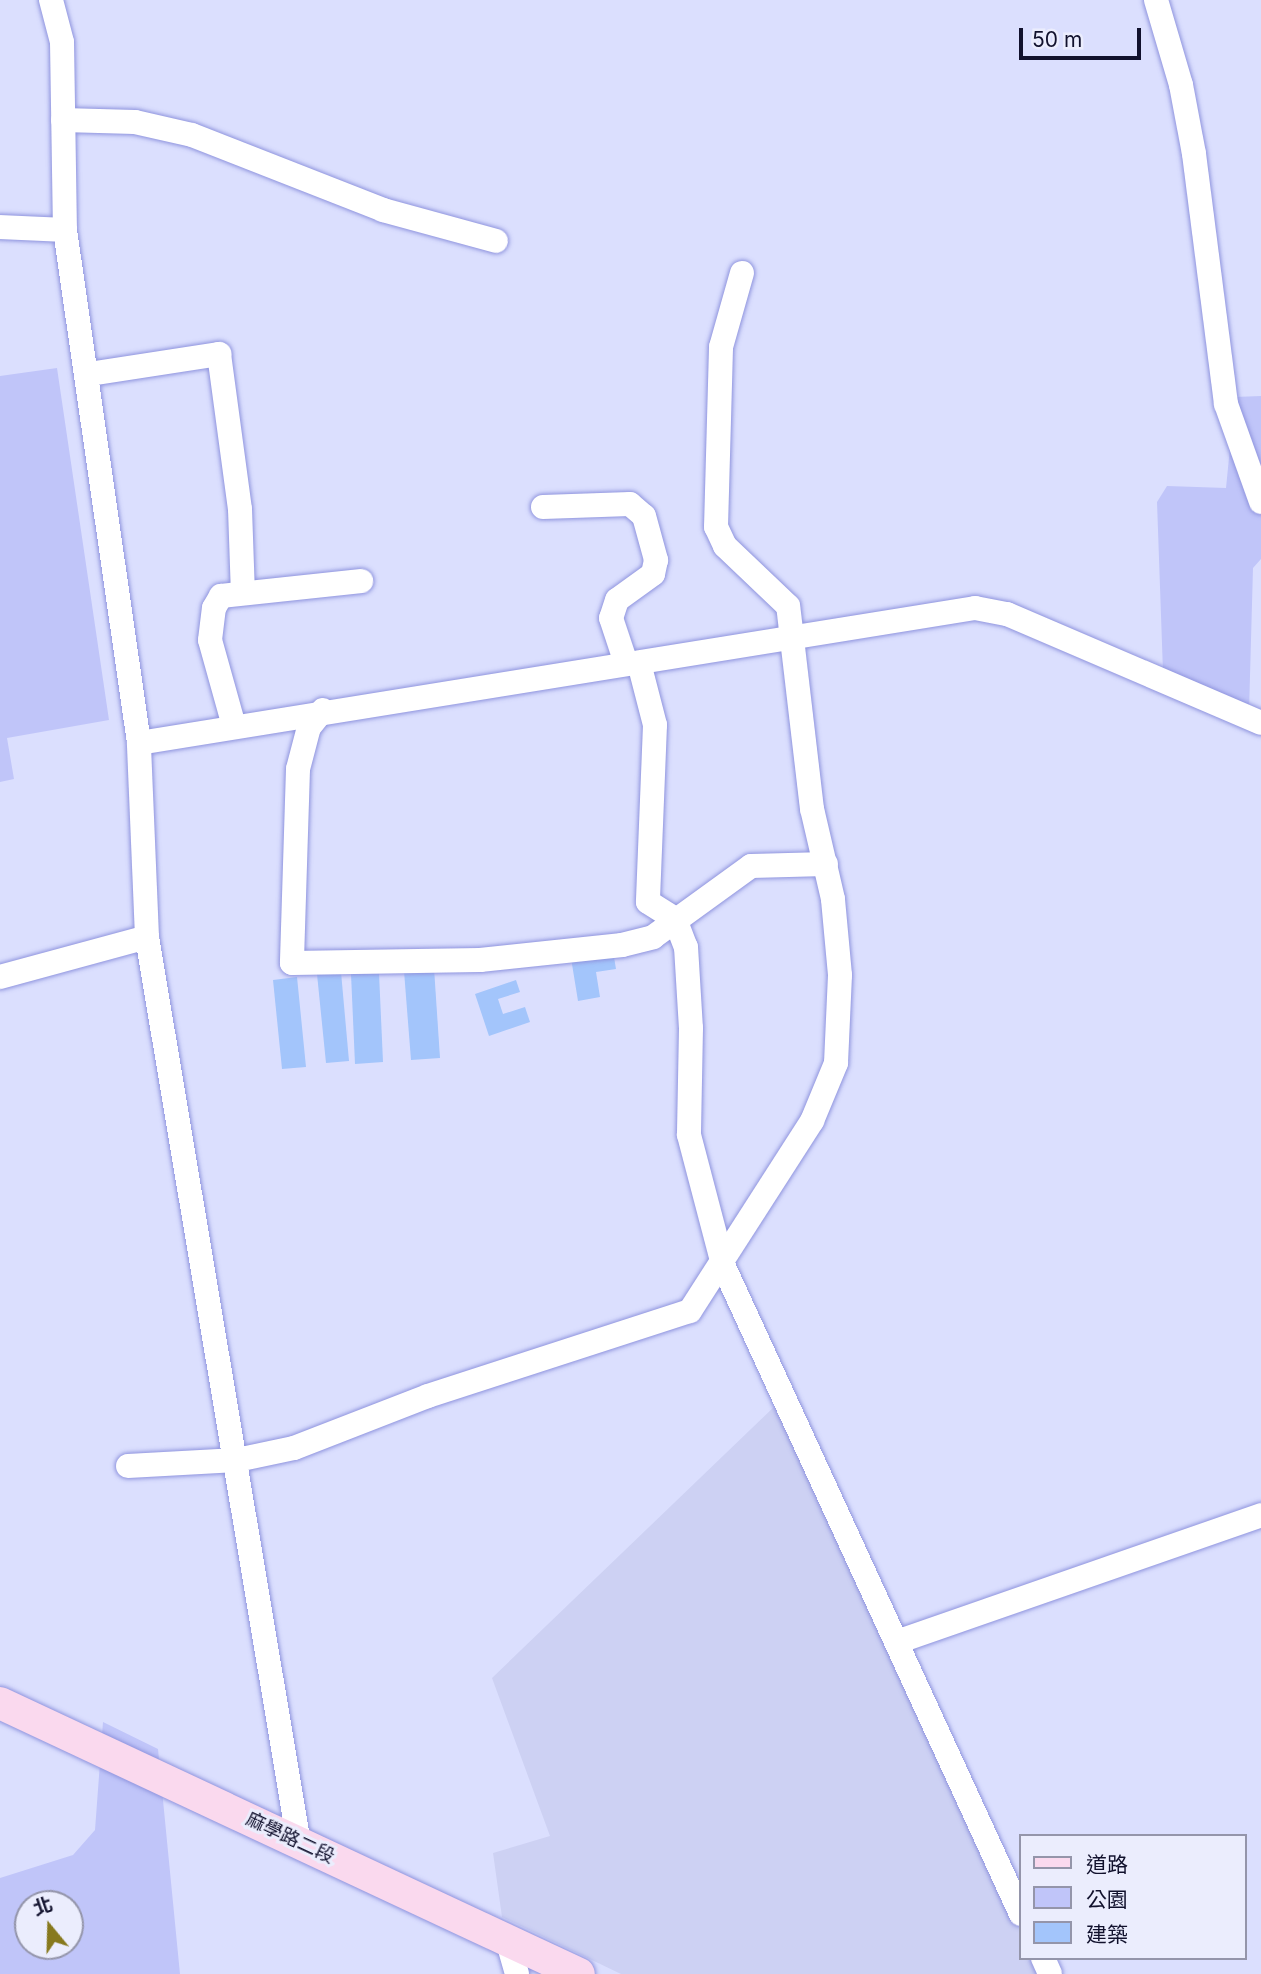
<!DOCTYPE html>
<meta charset="utf-8">
<style>
body{margin:0}
#map{position:relative;width:1261px;height:1974px;overflow:hidden;background:#dbdffe;font-family:Inter,"Noto Sans TC",sans-serif}
div>[style]{position:absolute}
.built>*{inset:0;background:#cdd1f3}
.green>*{inset:0;background:#c0c5f9}
.building>*{inset:0;background:#a3c5fb}
.roads{filter:drop-shadow(0 0 2px #8f94de) drop-shadow(0 0 2px #8f94de)}
.minor>*{height:24px;margin:-12px;padding:0 12px;transform-origin:12px;border-radius:12px;background:#fff}
.major>*{height:32px;margin:-16px;padding:0 16px;transform-origin:16px;border-radius:16px;background:#fad9ee}
span{translate:-50% -50%;white-space:nowrap;text-align:center;line-height:1.15;-webkit-text-stroke:6px #ebedfd;paint-order:stroke}
.street-label{font-size:19px;color:#11112d}
.legend{position:absolute;left:1019px;top:1834px;width:228px;height:126px;box-sizing:border-box;background:#ebedfd;border:2px solid #9495aa;margin:0;padding:9px 12px;list-style:none;font-size:21px;color:#11112d}
.legend li{display:flex;align-items:center;gap:14px;height:35px}
.legend b{width:35px;border:2px solid #9495aa}
.north{position:absolute;left:14px;top:1890px;width:70px;height:70px;box-sizing:border-box;background:#ebedfd;border:2px solid #9495aa;border-radius:50%;rotate:341deg;font-size:19px;font-weight:700;line-height:28px;text-align:center;color:#11112d}
.north::after{content:'';display:block;margin:auto;width:24px;height:32px;background:#87791e;clip-path:polygon(50% 0,100% 100%,50% 72%,0 100%)}
.scale{position:absolute;left:1019px;top:28px;width:122px;height:32px;box-sizing:border-box;border:4px solid #11112d;border-top:0;padding-left:9px;font-size:21px;line-height:24px;white-space:nowrap;color:#11112d;-webkit-text-stroke:5px #ebedfd;paint-order:stroke}
</style>
<div id="map">
<div class="built">
<i style="clip-path:polygon(778px 1403px,1021px 1925px,1021px 1958px,1036px 1958px,1043px 1974px,621px 1974px,502px 1917px,493px 1853px,550px 1836px,492px 1678px)"></i>
</div>
<div class="green">
<i style="clip-path:polygon(57px 368px,109px 720px,7px 738px,14px 779px,0 782px,0 376px)"></i>
<i style="clip-path:polygon(1261px 396px,1261px 559px,1253px 568px,1249px 712px,1163px 672px,1157px 502px,1167px 486px,1226px 488px,1235px 397px)"></i>
<i style="clip-path:polygon(evenodd,103px 1722px,158px 1749px,180px 1974px,0 1974px,0 1878px,73px 1855px,95px 1830px,103px 1722px,28px 1904px,70px 1904px,70px 1946px,28px 1946px,28px 1904px)"></i>
</div>
<div class="building">
<i style="clip-path:polygon(613px 951px,616px 969px,596px 972px,600px 997px,578px 1001px,571px 958px)"></i>
<i style="clip-path:polygon(434px 968px,440px 1058px,411px 1060px,404px 971px)"></i>
<i style="clip-path:polygon(341px 972px,349px 1061px,326px 1063px,317px 974px)"></i>
<i style="clip-path:polygon(379px 973px,383px 1062px,355px 1064px,351px 974px)"></i>
<i style="clip-path:polygon(297px 977px,306px 1067px,282px 1069px,273px 980px)"></i>
<i style="clip-path:polygon(516px 980px,520px 992px,498px 999px,503px 1014px,525px 1007px,530px 1022px,489px 1036px,475px 994px)"></i>
</div>
<div class="roads">
<div class="minor">
<i style="left:51px;top:0;width:43px;rotate:75.3deg"></i>
<i style="left:62px;top:42px;width:188px;rotate:89.1deg"></i>
<i style="left:1156px;top:0;width:89px;rotate:73.6deg"></i>
<i style="left:1181px;top:85px;width:70px;rotate:79.3deg"></i>
<i style="left:1194px;top:154px;width:252px;rotate:82.7deg"></i>
<i style="left:1226px;top:404px;width:104px;rotate:70.3deg"></i>
<i style="left:63px;top:120px;width:72px;rotate:1.6deg"></i>
<i style="left:135px;top:122px;width:58px;rotate:12.8deg"></i>
<i style="left:192px;top:135px;width:205px;rotate:21.4deg"></i>
<i style="left:383px;top:210px;width:117px;rotate:15.3deg"></i>
<i style="left:0;top:227px;width:65px;rotate:2.6deg"></i>
<i style="left:65px;top:230px;width:518px;rotate:81.79deg"></i>
<i style="left:139px;top:743px;width:847px;rotate:-9.17deg"></i>
<i style="left:975px;top:608px;width:33px;rotate:11deg"></i>
<i style="left:1007px;top:614px;width:276px;rotate:23.2deg"></i>
<i style="left:89px;top:374px;width:132px;rotate:-8.7deg"></i>
<i style="left:219px;top:354px;width:156px;rotate:82.3deg"></i>
<i style="left:240px;top:509px;width:84px;rotate:88deg"></i>
<i style="left:543px;top:507px;width:87px;rotate:-2deg"></i>
<i style="left:630px;top:504px;width:18px;rotate:41deg"></i>
<i style="left:644px;top:516px;width:46px;rotate:74.7deg"></i>
<i style="left:656px;top:560px;width:14px;rotate:102deg"></i>
<i style="left:653px;top:574px;width:44px;rotate:144.2deg"></i>
<i style="left:617px;top:600px;width:19px;rotate:108deg"></i>
<i style="left:611px;top:618px;width:47px;rotate:71.6deg"></i>
<i style="left:639px;top:663px;width:64px;rotate:75.5deg"></i>
<i style="left:655px;top:725px;width:177px;rotate:92.3deg"></i>
<i style="left:648px;top:902px;width:32px;rotate:32deg"></i>
<i style="left:675px;top:919px;width:30px;rotate:69deg"></i>
<i style="left:686px;top:947px;width:81px;rotate:86.5deg"></i>
<i style="left:691px;top:1028px;width:107px;rotate:91.1deg"></i>
<i style="left:689px;top:1135px;width:134px;rotate:75.3deg"></i>
<i style="left:723px;top:1265px;width:714px;rotate:65.34deg"></i>
<i style="left:323px;top:710px;width:22px;rotate:129deg"></i>
<i style="left:309px;top:727px;width:43px;rotate:104.7deg"></i>
<i style="left:298px;top:769px;width:194px;rotate:91.8deg"></i>
<i style="left:292px;top:963px;width:188px;rotate:-0.9deg"></i>
<i style="left:480px;top:960px;width:143px;rotate:-6deg"></i>
<i style="left:622px;top:945px;width:32px;rotate:-14deg"></i>
<i style="left:653px;top:937px;width:121px;rotate:-35.9deg"></i>
<i style="left:751px;top:866px;width:75px;rotate:-1.5deg"></i>
<i style="left:234px;top:726px;width:89px;rotate:-105.6deg"></i>
<i style="left:210px;top:640px;width:32px;rotate:-83deg"></i>
<i style="left:214px;top:608px;width:14px;rotate:-60deg"></i>
<i style="left:221px;top:596px;width:141px;rotate:-6.1deg"></i>
<i style="left:147px;top:937px;width:919px;rotate:80.48deg"></i>
<i style="left:0;top:977px;width:152px;rotate:-15.2deg"></i>
<i style="left:147px;top:937px;width:194px;rotate:-92.4deg"></i>
<i style="left:128px;top:1466px;width:109px;rotate:-3.2deg"></i>
<i style="left:237px;top:1460px;width:58px;rotate:-11.9deg"></i>
<i style="left:294px;top:1448px;width:144px;rotate:-21.2deg"></i>
<i style="left:428px;top:1396px;width:275px;rotate:-18deg"></i>
<i style="left:690px;top:1311px;width:226px;rotate:-57.3deg"></i>
<i style="left:812px;top:1121px;width:63px;rotate:-67.5deg"></i>
<i style="left:836px;top:1063px;width:88px;rotate:-87.4deg"></i>
<i style="left:840px;top:975px;width:76px;rotate:-95.3deg"></i>
<i style="left:833px;top:899px;width:92px;rotate:-103.1deg"></i>
<i style="left:812px;top:809px;width:204px;rotate:-96.7deg"></i>
<i style="left:788px;top:606px;width:87px;rotate:-136.4deg"></i>
<i style="left:725px;top:546px;width:21px;rotate:-115deg"></i>
<i style="left:716px;top:527px;width:180px;rotate:-88.4deg"></i>
<i style="left:721px;top:347px;width:77px;rotate:-74.2deg"></i>
<i style="left:897px;top:1642px;width:386px;rotate:-19.2deg"></i>
<i style="left:507px;top:1939px;width:36px;rotate:74deg"></i>
<i style="left:1043px;top:1958px;width:17px;rotate:66deg"></i>
</div>
<div class="major">
<i style="left:0;top:1703px;width:639px;rotate:25.08deg"></i>
</div>
</div>
<div class="street-label">
<span style="left:290px;top:1838px;rotate:25deg">麻學路二段</span>
</div>
<ul class="legend">
<li><b style="height:9px;background:#fad9ee"></b>道路</li>
<li><b style="height:19px;background:#c0c5f9"></b>公園</li>
<li><b style="height:19px;background:#a3c5fb"></b>建築</li>
</ul>
<div class="north">北</div>
<div class="scale">50 m</div>
</div>
